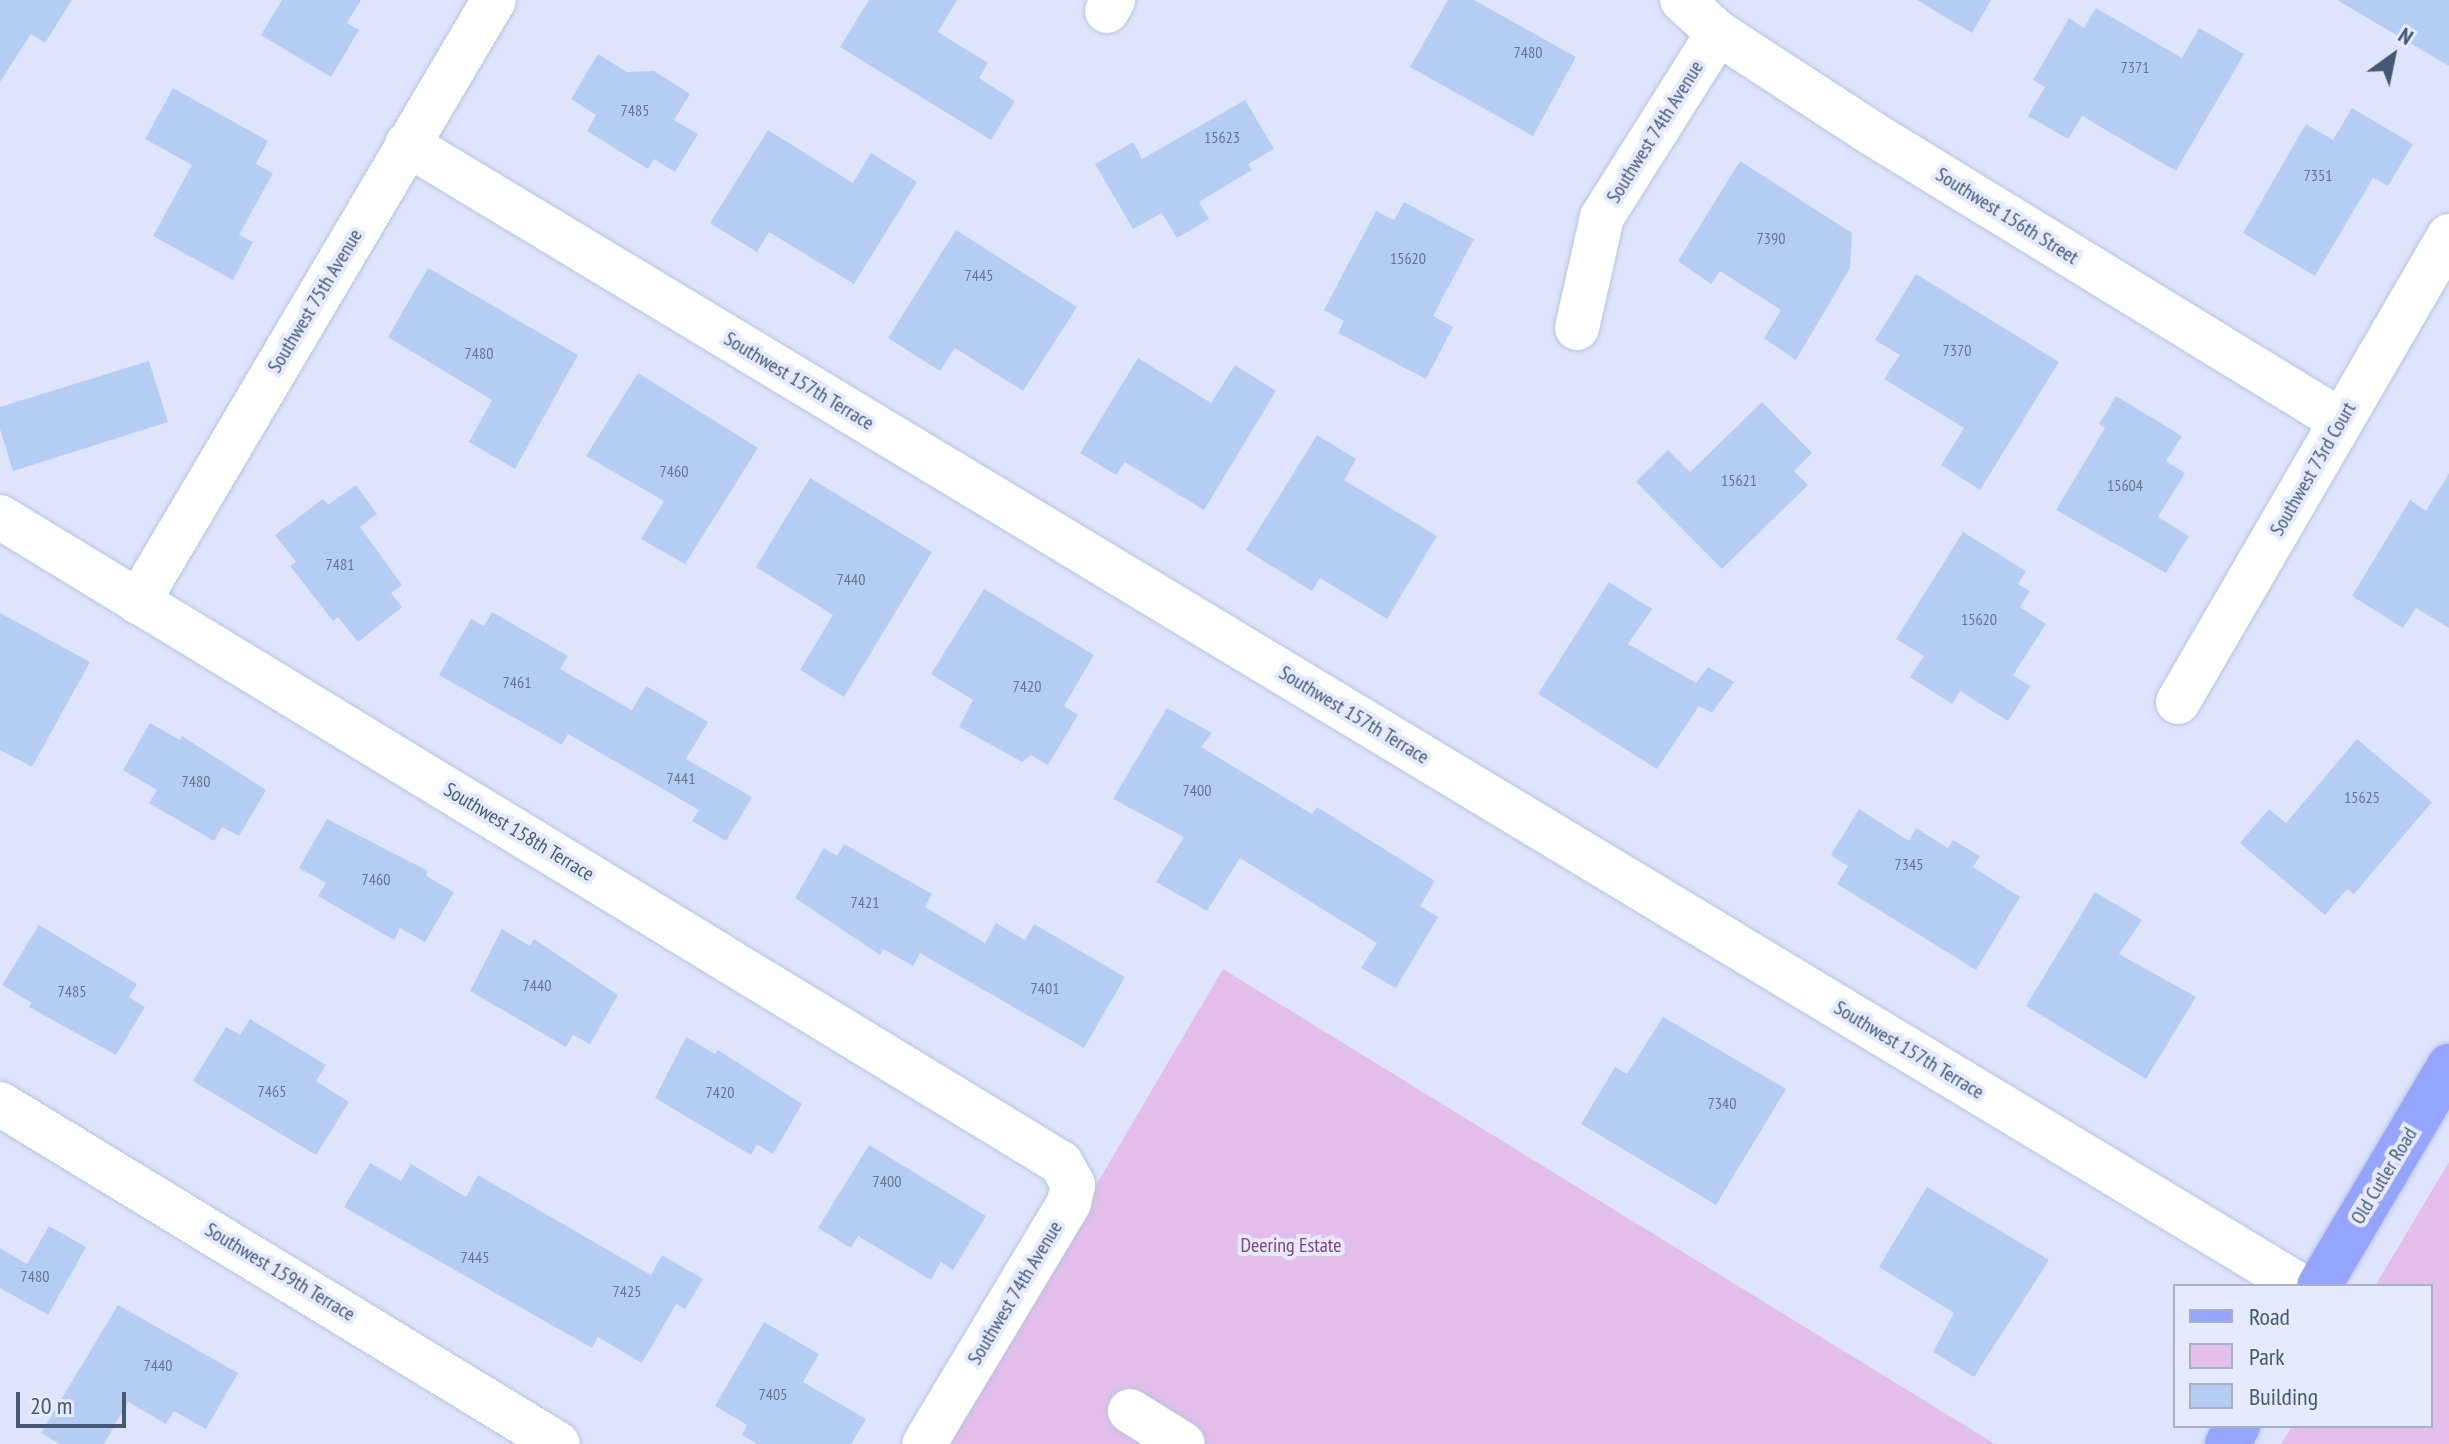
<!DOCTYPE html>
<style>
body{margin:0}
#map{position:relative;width:2449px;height:1444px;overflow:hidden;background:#dfe4fd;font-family:"PT Sans Narrow",sans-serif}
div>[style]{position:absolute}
.green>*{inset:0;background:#e3beeb}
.building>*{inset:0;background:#b6cdf3}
.roads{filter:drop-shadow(0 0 2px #b8c4de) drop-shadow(0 0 2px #b8c4de)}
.minor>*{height:44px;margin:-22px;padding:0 22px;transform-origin:22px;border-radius:22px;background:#fff}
.major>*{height:44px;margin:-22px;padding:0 22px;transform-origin:22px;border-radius:22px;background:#95a4ff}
span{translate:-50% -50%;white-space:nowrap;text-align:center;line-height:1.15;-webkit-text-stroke:8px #e6eaff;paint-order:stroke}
.number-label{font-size:16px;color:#627694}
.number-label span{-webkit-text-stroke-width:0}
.street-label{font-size:20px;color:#465974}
.park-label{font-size:20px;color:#824386}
.legend{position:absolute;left:2173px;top:1284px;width:260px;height:144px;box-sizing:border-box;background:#e6eaff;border:2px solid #a6b0c7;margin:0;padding:10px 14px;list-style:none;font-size:24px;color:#465974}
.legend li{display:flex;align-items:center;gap:16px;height:40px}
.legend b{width:40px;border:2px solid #a6b0c7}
.north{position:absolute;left:2353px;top:16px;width:80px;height:80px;-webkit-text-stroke:6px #e6eaff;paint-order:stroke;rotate:33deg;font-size:22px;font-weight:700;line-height:32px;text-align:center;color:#465974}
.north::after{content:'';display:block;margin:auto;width:28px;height:36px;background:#465974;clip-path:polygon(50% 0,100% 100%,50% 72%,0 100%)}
.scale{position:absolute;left:16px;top:1392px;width:110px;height:36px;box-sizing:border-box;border:4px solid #465974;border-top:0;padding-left:10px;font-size:24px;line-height:28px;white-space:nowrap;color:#465974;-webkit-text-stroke:6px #e6eaff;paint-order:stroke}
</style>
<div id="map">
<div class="green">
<i style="clip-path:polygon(1223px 969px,1995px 1444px,944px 1444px)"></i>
<i style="clip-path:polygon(2449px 1162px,2449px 1444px,2281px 1444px,2292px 1426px,2431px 1426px,2431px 1286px,2375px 1286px)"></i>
</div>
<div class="building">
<i style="clip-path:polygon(0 0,72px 0,45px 43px,31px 34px,0 82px)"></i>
<i style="clip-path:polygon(282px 0,361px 0,347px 23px,359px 30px,331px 77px,261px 35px)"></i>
<i style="clip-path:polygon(869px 0,957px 0,938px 32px,988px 63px,979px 78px,1015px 101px,991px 140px,840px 47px)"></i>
<i style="clip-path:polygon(1448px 0,1474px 0,1576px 57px,1533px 136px,1410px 67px)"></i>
<i style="clip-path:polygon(1917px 0,1991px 0,1972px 33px)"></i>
<i style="clip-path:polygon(2337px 0,2449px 0,2449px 66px)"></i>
<i style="clip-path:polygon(2096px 8px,2182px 58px,2199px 28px,2244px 54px,2176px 171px,2082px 116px,2068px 139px,2028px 116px,2045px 87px,2033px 80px,2069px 18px,2084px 28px)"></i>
<i style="clip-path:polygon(598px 54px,627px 72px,654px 71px,690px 94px,674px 120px,698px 134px,675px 172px,654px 159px,648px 169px,587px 131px,596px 115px,571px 99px)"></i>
<i style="clip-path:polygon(173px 88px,268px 141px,256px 164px,273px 173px,239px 235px,253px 242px,233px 280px,153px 236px,192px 165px,145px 139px)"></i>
<i style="clip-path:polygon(1245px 100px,1274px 149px,1248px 164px,1252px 170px,1199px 202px,1209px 219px,1177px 238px,1162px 213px,1133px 229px,1095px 164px,1133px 142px,1142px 159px)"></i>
<i style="clip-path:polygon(2352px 108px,2413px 144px,2388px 186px,2373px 178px,2315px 276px,2243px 233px,2306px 124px,2333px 140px)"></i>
<i style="clip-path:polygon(768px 130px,853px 183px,871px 153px,917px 182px,854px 284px,769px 232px,757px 252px,710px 223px)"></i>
<i style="clip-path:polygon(1740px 161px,1852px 233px,1850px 268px,1796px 360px,1764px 338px,1781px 310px,1720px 271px,1711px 284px,1678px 261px)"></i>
<i style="clip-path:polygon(1404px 202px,1474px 239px,1433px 316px,1453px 327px,1426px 379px,1338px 333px,1344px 321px,1324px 310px,1376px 211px,1394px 220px)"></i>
<i style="clip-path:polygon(956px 230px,1077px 307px,1023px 391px,955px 348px,940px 371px,888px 338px)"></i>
<i style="clip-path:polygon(428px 268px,578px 355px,515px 469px,469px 442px,492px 400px,388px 337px)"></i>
<i style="clip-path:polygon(1916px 274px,2059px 362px,1980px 490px,1941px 465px,1964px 428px,1884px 379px,1900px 355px,1875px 340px)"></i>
<i style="clip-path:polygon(1138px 358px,1211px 403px,1235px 365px,1276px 391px,1204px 510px,1125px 462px,1116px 475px,1080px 453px)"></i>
<i style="clip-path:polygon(149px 361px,168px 422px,13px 471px,0 429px,0 407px)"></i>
<i style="clip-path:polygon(638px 373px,758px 448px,685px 564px,641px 539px,664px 501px,586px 456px)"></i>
<i style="clip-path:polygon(2116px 396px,2182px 436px,2166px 461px,2185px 473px,2158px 517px,2189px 536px,2166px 573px,2056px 510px,2105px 428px,2099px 424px)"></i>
<i style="clip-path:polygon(1762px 402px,1812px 453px,1794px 471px,1808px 485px,1722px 569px,1636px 482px,1668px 450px,1690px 472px)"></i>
<i style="clip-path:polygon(1317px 435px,1356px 459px,1344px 480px,1437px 536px,1387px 619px,1320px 578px,1312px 591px,1246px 550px)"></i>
<i style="clip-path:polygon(2449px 473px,2449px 628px,2416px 608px,2403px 628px,2352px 596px,2410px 500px,2426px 511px)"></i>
<i style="clip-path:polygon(810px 478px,932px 552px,844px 697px,800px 670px,833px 615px,756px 567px)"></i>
<i style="clip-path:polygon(356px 485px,377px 514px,360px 527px,402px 585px,391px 593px,402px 607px,358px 642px,338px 617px,333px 621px,290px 566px,296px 562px,275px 535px,323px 499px,328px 505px)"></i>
<i style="clip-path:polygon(1963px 532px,2026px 571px,2018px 584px,2030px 591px,2020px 607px,2046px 624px,2013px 675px,2030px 686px,2008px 721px,1960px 691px,1952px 704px,1910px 677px,1924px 656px,1896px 639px)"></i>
<i style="clip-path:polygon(1609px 582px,1652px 609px,1628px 644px,1696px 683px,1708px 667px,1734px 682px,1712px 713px,1699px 706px,1657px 769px,1538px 694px)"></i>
<i style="clip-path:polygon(984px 589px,1094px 655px,1064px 706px,1078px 715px,1048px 765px,1031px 755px,1022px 762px,959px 727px,973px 700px,931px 674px)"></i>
<i style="clip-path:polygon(492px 612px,568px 656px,560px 669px,632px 710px,646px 686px,708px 722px,686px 759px,752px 797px,726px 841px,692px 821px,699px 810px,568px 734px,562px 745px,439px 675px,471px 619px,484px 626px)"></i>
<i style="clip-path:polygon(0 613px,90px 662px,32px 767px,0 750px)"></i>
<i style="clip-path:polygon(1167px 708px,1212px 733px,1201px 747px,1312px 814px,1317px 807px,1435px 881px,1420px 906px,1438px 917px,1396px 988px,1361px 968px,1377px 943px,1240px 858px,1207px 911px,1156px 882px,1184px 837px,1113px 799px)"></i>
<i style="clip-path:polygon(150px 723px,180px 740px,182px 736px,266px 790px,239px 836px,222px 827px,214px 841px,149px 803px,157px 790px,123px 770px)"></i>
<i style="clip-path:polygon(2357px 739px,2432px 802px,2354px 894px,2347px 889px,2325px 915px,2240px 843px,2269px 809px,2286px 823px)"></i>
<i style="clip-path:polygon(1859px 809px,1909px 841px,1916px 828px,1948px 848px,1953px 840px,1980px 856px,1973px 867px,2020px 897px,1976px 970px,1837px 884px,1848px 866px,1831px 855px)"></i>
<i style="clip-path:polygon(327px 819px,428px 871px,426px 876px,454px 892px,425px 942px,400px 928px,394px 940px,318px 896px,326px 883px,299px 868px)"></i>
<i style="clip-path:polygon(844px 844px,932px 894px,925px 907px,985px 943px,996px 923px,1025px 940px,1034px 924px,1125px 977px,1084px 1048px,920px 953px,913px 966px,883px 949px,880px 955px,795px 898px,824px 848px,837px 856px)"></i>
<i style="clip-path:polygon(2095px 892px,2142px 920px,2119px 954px,2196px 997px,2146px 1079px,2026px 1006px)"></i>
<i style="clip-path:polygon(39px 925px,137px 984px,129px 997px,145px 1007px,116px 1055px,29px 1007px,32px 1003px,2px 985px)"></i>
<i style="clip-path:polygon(502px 929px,530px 946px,534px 939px,618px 995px,590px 1044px,573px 1035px,566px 1047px,470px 991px)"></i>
<i style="clip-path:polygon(1663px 1017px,1786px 1089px,1716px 1205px,1581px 1124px,1615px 1067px,1627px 1074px)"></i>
<i style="clip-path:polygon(250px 1019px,326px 1065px,316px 1081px,349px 1102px,316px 1155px,193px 1081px,226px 1027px,240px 1035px)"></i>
<i style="clip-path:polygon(686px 1037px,715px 1054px,718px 1050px,802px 1104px,773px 1154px,757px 1144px,751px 1155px,655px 1098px)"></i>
<i style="clip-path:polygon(869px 1145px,986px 1216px,953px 1270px,941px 1262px,931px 1280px,858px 1236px,851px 1248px,818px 1228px)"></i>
<i style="clip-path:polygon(370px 1163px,401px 1181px,411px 1164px,466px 1197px,478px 1175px,651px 1275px,662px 1255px,703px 1279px,685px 1309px,676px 1304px,642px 1363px,598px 1337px,592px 1348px,344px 1207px)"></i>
<i style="clip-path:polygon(1927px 1187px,2049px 1260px,1974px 1377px,1933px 1352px,1954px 1313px,1879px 1267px)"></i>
<i style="clip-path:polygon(49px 1226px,86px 1247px,48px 1315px,0 1288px,0 1248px,27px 1264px)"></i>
<i style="clip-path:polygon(118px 1305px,238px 1373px,206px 1429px,174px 1411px,166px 1424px,128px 1402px,104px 1444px,60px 1444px,41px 1433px)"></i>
<i style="clip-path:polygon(764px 1322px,819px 1354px,803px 1382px,866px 1419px,851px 1444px,757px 1444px,742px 1435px,747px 1425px,715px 1406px)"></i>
</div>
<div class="roads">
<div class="minor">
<i style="left:1682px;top:0;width:49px;rotate:42.5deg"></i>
<i style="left:1718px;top:33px;width:185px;rotate:33.1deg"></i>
<i style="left:1873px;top:134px;width:549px;rotate:31.52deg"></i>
<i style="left:1107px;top:11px;width:13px;rotate:-61deg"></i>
<i style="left:407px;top:144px;width:2211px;rotate:31.1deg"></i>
<i style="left:1577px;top:328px;width:114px;rotate:-77.3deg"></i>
<i style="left:1602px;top:217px;width:218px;rotate:-57.8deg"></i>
<i style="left:0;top:517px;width:1242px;rotate:31.34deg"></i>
<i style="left:1061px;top:1163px;width:25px;rotate:61deg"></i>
<i style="left:1073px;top:1185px;width:18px;rotate:103deg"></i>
<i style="left:1069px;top:1203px;width:281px;rotate:121deg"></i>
<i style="left:138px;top:602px;width:699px;rotate:-59.4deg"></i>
<i style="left:2178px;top:702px;width:539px;rotate:-59.82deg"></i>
<i style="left:0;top:1104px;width:653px;rotate:31.35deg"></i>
<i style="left:1130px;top:1411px;width:62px;rotate:31.9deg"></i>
</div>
<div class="major">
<i style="left:2319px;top:1286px;width:256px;rotate:-59.4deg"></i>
<i style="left:2227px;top:1444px;width:21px;rotate:-59deg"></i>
</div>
</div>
<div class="number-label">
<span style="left:1528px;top:52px">7480</span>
<span style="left:2135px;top:67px">7371</span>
<span style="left:635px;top:110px">7485</span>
<span style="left:1222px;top:137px">15623</span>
<span style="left:2318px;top:175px">7351</span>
<span style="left:1771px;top:238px">7390</span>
<span style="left:1408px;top:258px">15620</span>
<span style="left:979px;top:275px">7445</span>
<span style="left:1957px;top:350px">7370</span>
<span style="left:479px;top:353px">7480</span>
<span style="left:674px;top:471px">7460</span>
<span style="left:1739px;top:480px">15621</span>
<span style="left:2125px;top:485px">15604</span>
<span style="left:340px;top:564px">7481</span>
<span style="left:851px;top:579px">7440</span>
<span style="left:1979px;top:619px">15620</span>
<span style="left:517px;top:682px">7461</span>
<span style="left:1027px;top:686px">7420</span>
<span style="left:681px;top:778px">7441</span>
<span style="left:196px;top:781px">7480</span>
<span style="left:1197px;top:790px">7400</span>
<span style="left:2362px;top:797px">15625</span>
<span style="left:1909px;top:864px">7345</span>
<span style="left:376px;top:879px">7460</span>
<span style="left:865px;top:902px">7421</span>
<span style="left:537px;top:985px">7440</span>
<span style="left:1045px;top:988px">7401</span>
<span style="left:72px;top:991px">7485</span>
<span style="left:272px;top:1091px">7465</span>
<span style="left:720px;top:1092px">7420</span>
<span style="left:1722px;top:1103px">7340</span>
<span style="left:887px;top:1181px">7400</span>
<span style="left:475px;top:1257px">7445</span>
<span style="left:35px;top:1276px">7480</span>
<span style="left:627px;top:1291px">7425</span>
<span style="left:158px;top:1365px">7440</span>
<span style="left:773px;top:1394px">7405</span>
</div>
<div class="street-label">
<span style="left:1655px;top:132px;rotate:-58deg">Southwest 74th Avenue</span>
<span style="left:2007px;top:216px;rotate:32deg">Southwest 156th Street</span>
<span style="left:315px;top:301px;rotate:-59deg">Southwest 75th Avenue</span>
<span style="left:799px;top:381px;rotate:31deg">Southwest 157th Terrace</span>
<span style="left:2313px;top:469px;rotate:-60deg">Southwest 73rd Court</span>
<span style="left:1354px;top:715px;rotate:31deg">Southwest 157th Terrace</span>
<span style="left:519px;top:832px;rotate:31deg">Southwest 158th Terrace</span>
<span style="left:1909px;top:1050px;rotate:31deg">Southwest 157th Terrace</span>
<span style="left:2384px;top:1176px;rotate:-59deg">Old Cutler Road</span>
<span style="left:280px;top:1272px;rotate:31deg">Southwest 159th Terrace</span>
<span style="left:1015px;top:1293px;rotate:-59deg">Southwest 74th Avenue</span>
</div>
<div class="park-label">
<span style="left:1291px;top:1245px">Deering Estate</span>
</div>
<ul class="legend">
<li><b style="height:10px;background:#95a4ff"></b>Road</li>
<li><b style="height:22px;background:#e3beeb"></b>Park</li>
<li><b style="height:22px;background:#b6cdf3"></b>Building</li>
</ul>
<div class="north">N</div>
<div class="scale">20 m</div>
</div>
